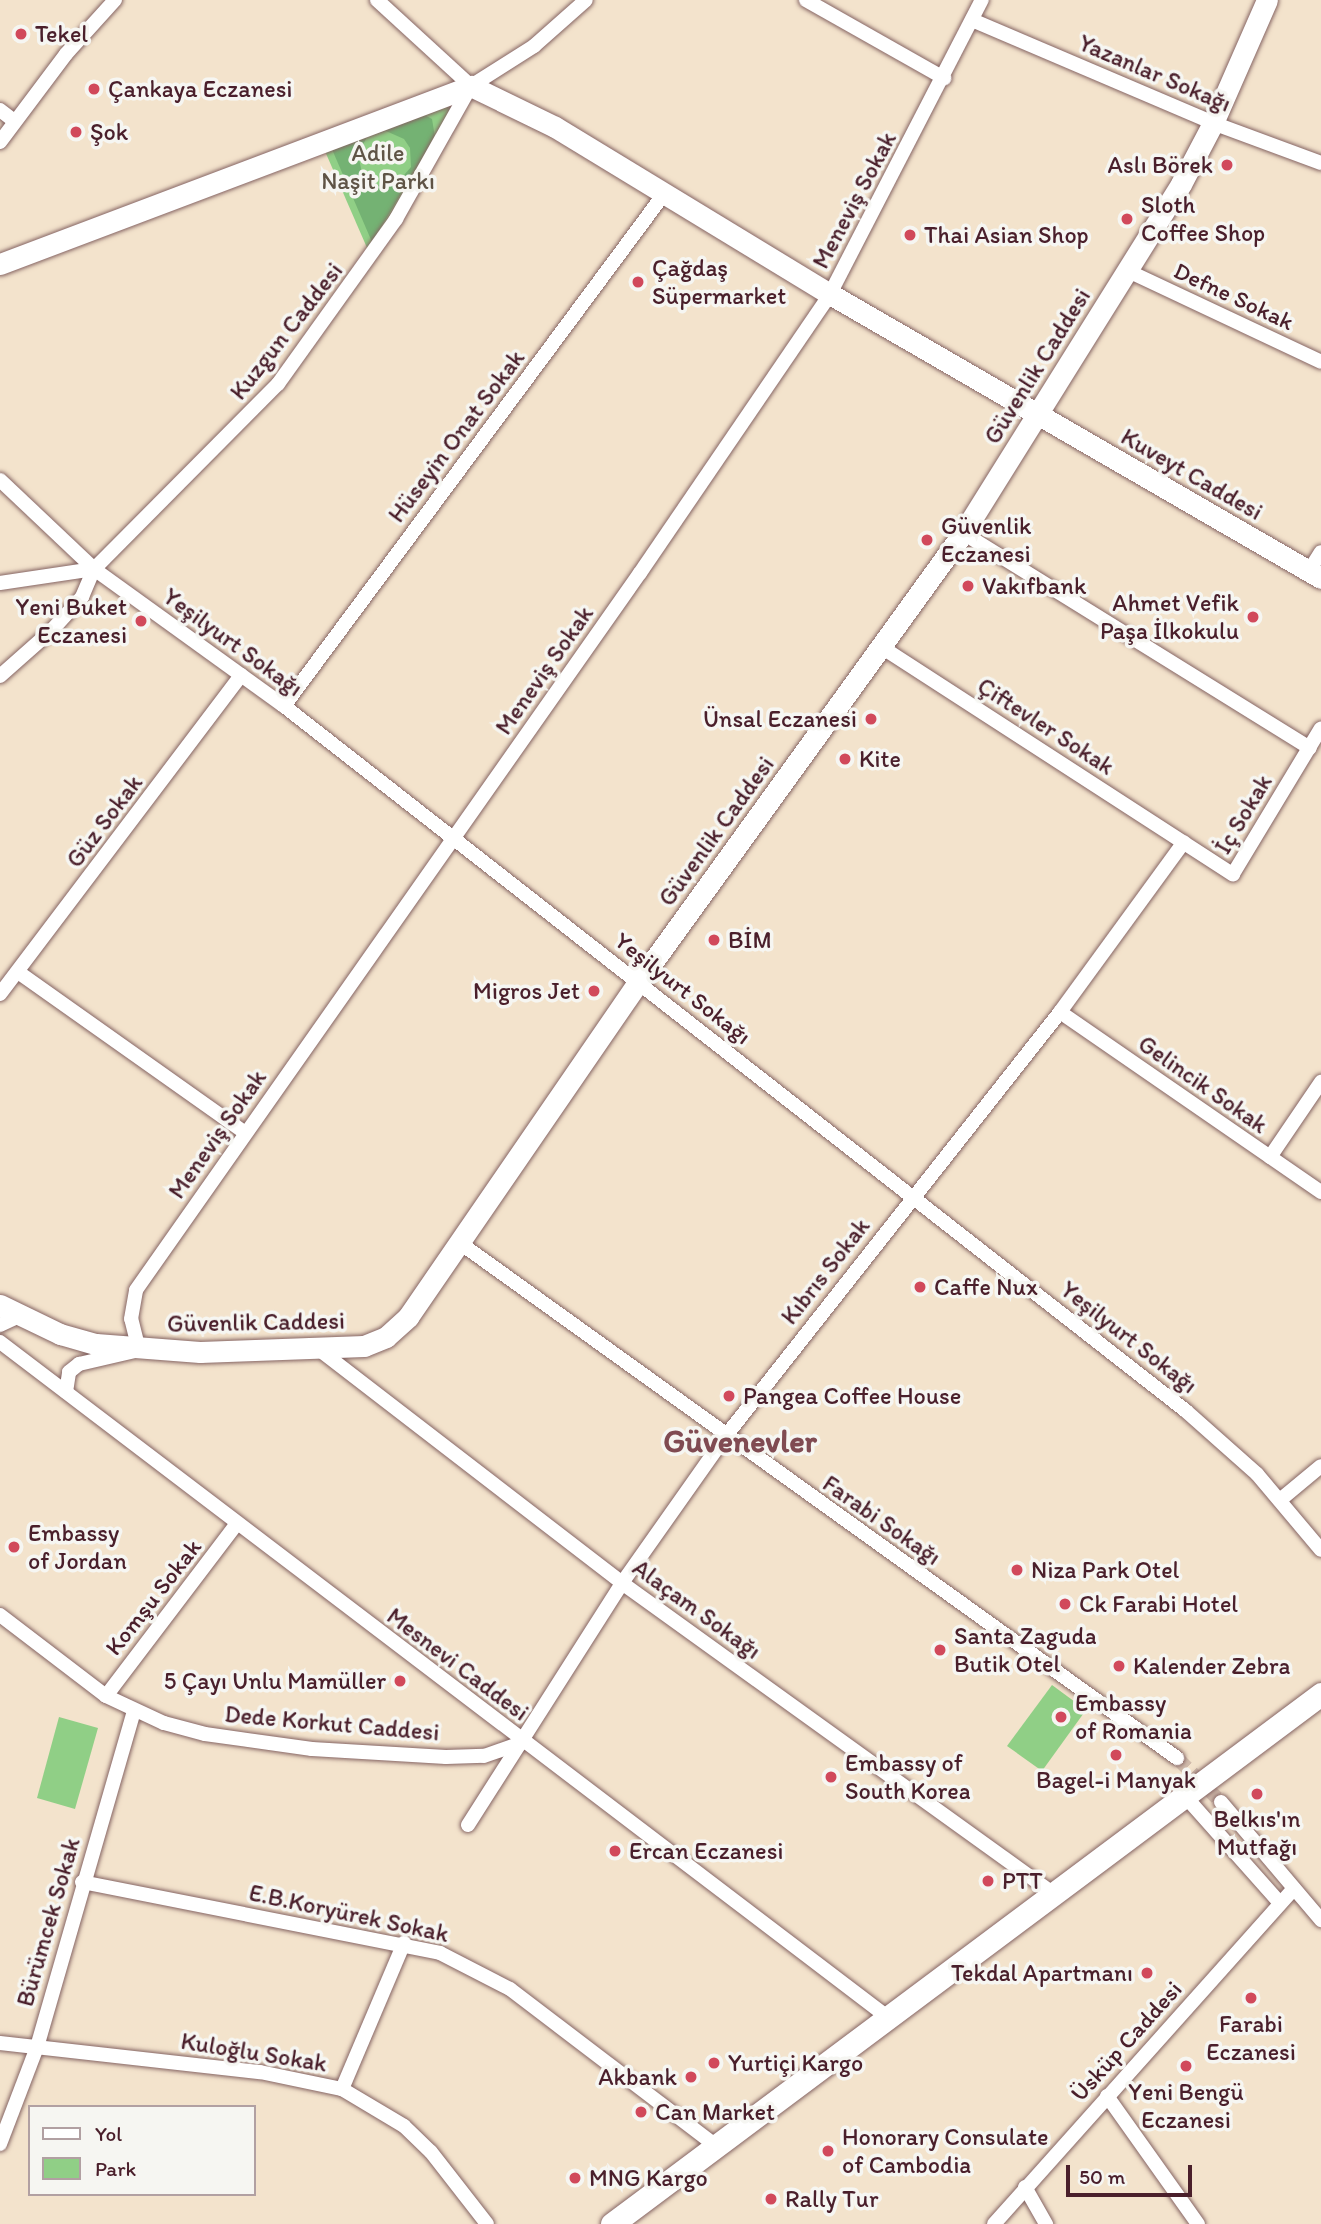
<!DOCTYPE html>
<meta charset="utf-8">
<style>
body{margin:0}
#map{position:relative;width:1321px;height:2224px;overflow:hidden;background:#f3e3cc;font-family:Itim,sans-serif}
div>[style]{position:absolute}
.green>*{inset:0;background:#90cf86}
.forest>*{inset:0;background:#74b273}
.minor-tunnel>*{height:14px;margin-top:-7px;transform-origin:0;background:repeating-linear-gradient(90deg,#d1bcac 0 14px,transparent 0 21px)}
.roads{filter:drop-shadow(0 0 2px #856463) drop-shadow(0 0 2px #856463)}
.minor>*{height:14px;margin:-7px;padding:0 7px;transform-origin:7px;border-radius:7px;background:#fff}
.secondary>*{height:21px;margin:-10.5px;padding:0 10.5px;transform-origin:10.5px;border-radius:10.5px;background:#fff}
.primary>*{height:23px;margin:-11.5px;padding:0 11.5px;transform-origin:11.5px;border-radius:11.5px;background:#fff}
.dots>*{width:19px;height:19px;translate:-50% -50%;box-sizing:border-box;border:4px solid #f6f6f2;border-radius:50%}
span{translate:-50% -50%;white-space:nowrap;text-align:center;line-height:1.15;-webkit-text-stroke:7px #f6f6f2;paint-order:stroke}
.poi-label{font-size:24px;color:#4a1f2b}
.left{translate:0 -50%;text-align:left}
.right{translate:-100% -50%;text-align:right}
.street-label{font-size:24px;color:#4a1f2b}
.park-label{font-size:24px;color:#5f5446}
.district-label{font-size:32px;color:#804b52;font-weight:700}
.legend{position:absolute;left:28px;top:2105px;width:228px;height:91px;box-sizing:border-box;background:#f6f6f2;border:2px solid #b1a0a2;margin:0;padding:9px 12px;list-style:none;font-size:21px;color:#4a1f2b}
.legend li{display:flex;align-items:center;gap:14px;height:35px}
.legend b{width:35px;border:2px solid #b1a0a2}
.scale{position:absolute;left:1066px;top:2165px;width:126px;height:32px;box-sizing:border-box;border:4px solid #4a1f2b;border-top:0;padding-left:9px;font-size:21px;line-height:24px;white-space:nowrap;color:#4a1f2b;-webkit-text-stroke:5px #f6f6f2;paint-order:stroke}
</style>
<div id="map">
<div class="green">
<i style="clip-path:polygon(471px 86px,371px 257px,321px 142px)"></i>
<i style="clip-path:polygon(1052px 1685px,1086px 1710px,1042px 1771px,1007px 1746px)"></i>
<i style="clip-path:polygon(59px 1717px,98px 1728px,75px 1809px,37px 1798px)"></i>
</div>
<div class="forest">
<i style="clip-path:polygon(evenodd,421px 113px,432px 119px,435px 137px,372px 242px,331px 147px,421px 113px,386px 131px,404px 139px,410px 148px,411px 167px,398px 182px,378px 185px,362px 173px,358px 154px,367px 137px,386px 131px)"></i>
</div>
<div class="minor-tunnel">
<i style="left:1177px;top:1758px;width:62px;rotate:45deg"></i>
</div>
<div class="roads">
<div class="minor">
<i style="left:377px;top:0;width:127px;rotate:42.5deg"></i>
<i style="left:806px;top:0;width:159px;rotate:29.5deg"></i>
<i style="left:972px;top:20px;width:262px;rotate:23.1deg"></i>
<i style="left:1213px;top:123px;width:115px;rotate:20.3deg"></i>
<i style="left:0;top:110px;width:16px;rotate:38deg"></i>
<i style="left:0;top:142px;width:110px;rotate:-53.1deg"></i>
<i style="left:66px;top:54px;width:73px;rotate:-47.8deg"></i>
<i style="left:1128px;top:271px;width:213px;rotate:25.2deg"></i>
<i style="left:0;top:480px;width:129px;rotate:43.4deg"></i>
<i style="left:94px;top:569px;width:234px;rotate:35.8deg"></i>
<i style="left:284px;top:706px;width:1145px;rotate:38.01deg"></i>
<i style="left:1186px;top:1411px;width:95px;rotate:41.6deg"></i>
<i style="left:1257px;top:1474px;width:99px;rotate:49.9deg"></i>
<i style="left:963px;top:533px;width:408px;rotate:31.8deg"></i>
<i style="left:1309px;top:571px;width:22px;rotate:-58deg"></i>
<i style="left:0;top:583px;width:95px;rotate:-8.5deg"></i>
<i style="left:883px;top:648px;width:417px;rotate:32.9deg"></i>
<i style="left:1233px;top:874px;width:170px;rotate:-58.9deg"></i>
<i style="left:0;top:676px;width:69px;rotate:-41.5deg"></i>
<i style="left:52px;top:630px;width:45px;rotate:-47.7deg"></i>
<i style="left:82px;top:597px;width:30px;rotate:-67deg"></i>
<i style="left:94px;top:569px;width:261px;rotate:-45.2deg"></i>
<i style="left:278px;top:384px;width:203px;rotate:-54.4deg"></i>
<i style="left:396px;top:219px;width:153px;rotate:-60.6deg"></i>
<i style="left:471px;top:86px;width:75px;rotate:-32.4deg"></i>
<i style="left:534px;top:46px;width:69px;rotate:-41.5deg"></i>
<i style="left:284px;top:706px;width:638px;rotate:-53.42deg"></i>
<i style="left:18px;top:972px;width:278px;rotate:35.3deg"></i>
<i style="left:0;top:994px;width:400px;rotate:-52.9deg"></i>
<i style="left:1060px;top:1012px;width:317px;rotate:34.6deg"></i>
<i style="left:1270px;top:1157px;width:91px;rotate:-55.8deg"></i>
<i style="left:460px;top:1243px;width:883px;rotate:35.69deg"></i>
<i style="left:0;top:1325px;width:21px;rotate:-25deg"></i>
<i style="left:0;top:1342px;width:1118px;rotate:37.26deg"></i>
<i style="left:321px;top:1351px;width:380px;rotate:37.6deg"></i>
<i style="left:622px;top:1583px;width:532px;rotate:35.75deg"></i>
<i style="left:66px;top:1392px;width:20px;rotate:-81deg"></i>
<i style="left:69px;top:1372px;width:13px;rotate:-39deg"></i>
<i style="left:79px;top:1364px;width:62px;rotate:-13.1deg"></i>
<i style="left:139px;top:1350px;width:32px;rotate:-104deg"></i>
<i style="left:131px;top:1319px;width:29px;rotate:-80deg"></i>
<i style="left:136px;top:1290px;width:876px;rotate:-54.9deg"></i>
<i style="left:640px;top:573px;width:338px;rotate:-55.7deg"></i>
<i style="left:830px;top:294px;width:331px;rotate:-62.7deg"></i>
<i style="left:1280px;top:1500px;width:53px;rotate:-39.7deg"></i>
<i style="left:0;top:1615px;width:133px;rotate:37.4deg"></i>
<i style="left:106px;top:1696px;width:64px;rotate:25deg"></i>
<i style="left:164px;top:1723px;width:42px;rotate:15deg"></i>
<i style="left:205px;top:1734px;width:108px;rotate:8deg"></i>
<i style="left:312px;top:1749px;width:134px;rotate:3.4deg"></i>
<i style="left:446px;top:1757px;width:38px;rotate:-2deg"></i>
<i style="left:484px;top:1756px;width:42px;rotate:-19.3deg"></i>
<i style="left:106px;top:1696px;width:215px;rotate:-52.8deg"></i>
<i style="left:1184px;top:1795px;width:144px;rotate:48.4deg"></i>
<i style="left:1221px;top:1802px;width:155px;rotate:49.7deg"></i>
<i style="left:468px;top:1825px;width:287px;rotate:-57.5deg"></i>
<i style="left:622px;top:1583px;width:179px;rotate:-54.8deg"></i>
<i style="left:725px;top:1437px;width:541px;rotate:-51.75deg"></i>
<i style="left:1060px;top:1012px;width:210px;rotate:-53.9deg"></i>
<i style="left:82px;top:1882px;width:365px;rotate:11.2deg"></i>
<i style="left:440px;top:1953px;width:79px;rotate:27.2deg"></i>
<i style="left:510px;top:1989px;width:259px;rotate:37.3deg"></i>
<i style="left:0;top:2043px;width:262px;rotate:6.4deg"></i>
<i style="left:260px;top:2072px;width:84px;rotate:11.7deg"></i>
<i style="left:342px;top:2089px;width:72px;rotate:30.8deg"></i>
<i style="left:404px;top:2126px;width:37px;rotate:44deg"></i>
<i style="left:431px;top:2152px;width:91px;rotate:52.1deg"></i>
<i style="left:342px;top:2089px;width:159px;rotate:-67deg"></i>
<i style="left:1107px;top:2096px;width:157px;rotate:54.6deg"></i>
<i style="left:0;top:2144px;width:104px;rotate:-69.1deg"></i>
<i style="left:37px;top:2047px;width:350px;rotate:-73.9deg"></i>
<i style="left:1025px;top:2187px;width:43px;rotate:60.4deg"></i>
<i style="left:994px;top:2224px;width:450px;rotate:-48.2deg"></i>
</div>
<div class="secondary">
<i style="left:0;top:264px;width:504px;rotate:-20.7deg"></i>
<i style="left:471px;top:86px;width:93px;rotate:26deg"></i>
<i style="left:555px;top:127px;width:322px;rotate:31.3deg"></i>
<i style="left:830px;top:294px;width:567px;rotate:30.05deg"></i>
<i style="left:0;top:1305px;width:67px;rotate:25.8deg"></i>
<i style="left:60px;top:1334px;width:37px;rotate:16deg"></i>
<i style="left:96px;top:1344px;width:104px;rotate:4.4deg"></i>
<i style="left:200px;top:1352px;width:164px;rotate:-2.1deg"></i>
<i style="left:364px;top:1346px;width:24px;rotate:-22deg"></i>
<i style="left:386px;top:1337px;width:30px;rotate:-42deg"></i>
<i style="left:408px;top:1317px;width:408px;rotate:-55.5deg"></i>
<i style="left:639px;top:981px;width:553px;rotate:-54.13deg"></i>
<i style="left:963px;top:533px;width:411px;rotate:-58deg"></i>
<i style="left:1181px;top:184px;width:69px;rotate:-62.3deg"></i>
<i style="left:1213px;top:123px;width:134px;rotate:-66.3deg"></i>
</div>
<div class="primary">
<i style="left:612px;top:2224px;width:885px;rotate:-36.78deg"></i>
</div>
</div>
<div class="dots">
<i style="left:21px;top:34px;background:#d1495b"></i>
<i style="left:94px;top:89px;background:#d1495b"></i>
<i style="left:76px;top:132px;background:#d1495b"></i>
<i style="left:1227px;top:165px;background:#d1495b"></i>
<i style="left:1127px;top:219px;background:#d1495b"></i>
<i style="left:910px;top:235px;background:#d1495b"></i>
<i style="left:638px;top:282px;background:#d1495b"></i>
<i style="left:927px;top:540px;background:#d1495b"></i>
<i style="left:968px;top:586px;background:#d1495b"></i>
<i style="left:1253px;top:617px;background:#d1495b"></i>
<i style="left:141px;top:621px;background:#d1495b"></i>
<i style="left:871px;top:719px;background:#d1495b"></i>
<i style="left:845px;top:759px;background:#d1495b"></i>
<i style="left:714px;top:940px;background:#d1495b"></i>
<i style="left:594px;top:991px;background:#d1495b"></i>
<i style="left:920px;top:1287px;background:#d1495b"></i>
<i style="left:729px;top:1396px;background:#d1495b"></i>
<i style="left:14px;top:1547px;background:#d1495b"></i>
<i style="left:1017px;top:1570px;background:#d1495b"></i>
<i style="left:1065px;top:1604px;background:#d1495b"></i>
<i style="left:940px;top:1650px;background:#d1495b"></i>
<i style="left:1119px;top:1666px;background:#d1495b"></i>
<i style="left:400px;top:1681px;background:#d1495b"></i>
<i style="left:1061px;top:1717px;background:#d1495b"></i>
<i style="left:1116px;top:1755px;background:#d1495b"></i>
<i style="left:831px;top:1777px;background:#d1495b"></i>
<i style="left:1257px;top:1794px;background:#d1495b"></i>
<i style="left:615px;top:1851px;background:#d1495b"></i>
<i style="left:988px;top:1881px;background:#d1495b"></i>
<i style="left:1147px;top:1973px;background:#d1495b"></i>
<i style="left:1251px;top:1998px;background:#d1495b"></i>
<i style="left:714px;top:2063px;background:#d1495b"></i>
<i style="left:1186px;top:2066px;background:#d1495b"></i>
<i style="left:691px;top:2077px;background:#d1495b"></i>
<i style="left:641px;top:2112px;background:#d1495b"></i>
<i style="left:828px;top:2151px;background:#d1495b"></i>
<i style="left:575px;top:2178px;background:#d1495b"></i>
<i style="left:771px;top:2199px;background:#d1495b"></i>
</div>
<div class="poi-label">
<span class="left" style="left:35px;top:34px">Tekel</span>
<span class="left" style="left:108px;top:89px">Çankaya Eczanesi</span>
<span class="left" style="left:90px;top:132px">Şok</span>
<span class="right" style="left:1213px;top:165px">Aslı Börek</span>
<span class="left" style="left:1141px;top:219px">Sloth<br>Coffee Shop</span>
<span class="left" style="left:924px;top:235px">Thai Asian Shop</span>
<span class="left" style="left:652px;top:282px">Çağdaş<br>Süpermarket</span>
<span class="left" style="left:941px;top:540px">Güvenlik<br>Eczanesi</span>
<span class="left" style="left:982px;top:586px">Vakıfbank</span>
<span class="right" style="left:1239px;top:617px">Ahmet Vefik<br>Paşa İlkokulu</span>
<span class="right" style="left:127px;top:621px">Yeni Buket<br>Eczanesi</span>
<span class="right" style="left:857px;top:719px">Ünsal Eczanesi</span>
<span class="left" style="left:859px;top:759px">Kite</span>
<span class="left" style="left:728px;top:940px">BİM</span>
<span class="right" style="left:580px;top:991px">Migros Jet</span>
<span class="left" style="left:934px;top:1287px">Caffe Nux</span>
<span class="left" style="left:743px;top:1396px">Pangea Coffee House</span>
<span class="left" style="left:28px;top:1547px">Embassy<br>of Jordan</span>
<span class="left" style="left:1031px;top:1570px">Niza Park Otel</span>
<span class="left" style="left:1079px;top:1604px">Ck Farabi Hotel</span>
<span class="left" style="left:954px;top:1650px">Santa Zaguda<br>Butik Otel</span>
<span class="left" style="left:1133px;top:1666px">Kalender Zebra</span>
<span class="right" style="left:386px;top:1681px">5 Çayı Unlu Mamüller</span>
<span class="left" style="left:1075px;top:1717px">Embassy<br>of Romania</span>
<span class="left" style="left:845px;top:1777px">Embassy of<br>South Korea</span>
<span style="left:1116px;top:1780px">Bagel-i Manyak</span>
<span style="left:1257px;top:1833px">Belkıs'ın<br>Mutfağı</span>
<span class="left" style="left:629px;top:1851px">Ercan Eczanesi</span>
<span class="left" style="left:1002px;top:1881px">PTT</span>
<span class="right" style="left:1133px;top:1973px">Tekdal Apartmanı</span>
<span style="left:1251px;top:2038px">Farabi<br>Eczanesi</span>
<span class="left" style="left:728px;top:2063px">Yurtiçi Kargo</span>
<span class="right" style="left:677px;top:2077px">Akbank</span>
<span style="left:1186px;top:2106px">Yeni Bengü<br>Eczanesi</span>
<span class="left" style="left:655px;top:2112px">Can Market</span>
<span class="left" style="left:842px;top:2151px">Honorary Consulate<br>of Cambodia</span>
<span class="left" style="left:589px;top:2178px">MNG Kargo</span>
<span class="left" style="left:785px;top:2199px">Rally Tur</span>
</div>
<div class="street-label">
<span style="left:1155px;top:73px;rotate:23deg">Yazanlar Sokağı</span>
<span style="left:854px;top:200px;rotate:-62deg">Meneviş Sokak</span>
<span style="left:1234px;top:296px;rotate:25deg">Defne Sokak</span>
<span style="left:286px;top:331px;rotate:-52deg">Kuzgun Caddesi</span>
<span style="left:1037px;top:366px;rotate:-58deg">Güvenlik Caddesi</span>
<span style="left:456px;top:436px;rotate:-53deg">Hüseyin Onat Sokak</span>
<span style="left:1192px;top:474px;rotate:30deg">Kuveyt Caddesi</span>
<span style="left:233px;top:642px;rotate:36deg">Yeşilyurt Sokağı</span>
<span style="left:544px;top:670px;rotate:-55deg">Meneviş Sokak</span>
<span style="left:1046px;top:726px;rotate:33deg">Çiftevler Sokak</span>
<span style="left:1243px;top:814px;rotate:-59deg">İç Sokak</span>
<span style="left:104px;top:821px;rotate:-53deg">Güz Sokak</span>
<span style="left:716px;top:831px;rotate:-54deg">Güvenlik Caddesi</span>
<span style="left:683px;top:988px;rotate:38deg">Yeşilyurt Sokağı</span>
<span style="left:1203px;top:1084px;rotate:35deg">Gelincik Sokak</span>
<span style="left:217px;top:1134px;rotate:-55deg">Meneviş Sokak</span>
<span style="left:825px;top:1271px;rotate:-52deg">Kıbrıs Sokak</span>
<span style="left:256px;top:1322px;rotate:-1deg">Güvenlik Caddesi</span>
<span style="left:1129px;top:1337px;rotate:38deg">Yeşilyurt Sokağı</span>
<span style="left:882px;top:1520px;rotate:35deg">Farabi Sokağı</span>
<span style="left:153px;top:1597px;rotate:-52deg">Komşu Sokak</span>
<span style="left:697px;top:1609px;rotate:36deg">Alaçam Sokağı</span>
<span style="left:458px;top:1664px;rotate:37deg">Mesnevi Caddesi</span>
<span style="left:332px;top:1723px;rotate:5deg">Dede Korkut Caddesi</span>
<span style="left:349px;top:1913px;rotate:12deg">E.B.Koryürek Sokak</span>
<span style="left:48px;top:1922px;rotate:-74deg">Bürümcek Sokak</span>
<span style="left:1126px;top:2041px;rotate:-48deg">Üsküp Caddesi</span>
<span style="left:254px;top:2052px;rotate:9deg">Kuloğlu Sokak</span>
</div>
<div class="park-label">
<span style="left:378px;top:167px">Adile<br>Naşit Parkı</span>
</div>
<div class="district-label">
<span style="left:740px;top:1441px">Güvenevler</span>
</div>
<ul class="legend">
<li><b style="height:9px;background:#fff"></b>Yol</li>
<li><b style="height:19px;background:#90cf86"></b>Park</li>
</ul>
<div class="scale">50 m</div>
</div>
